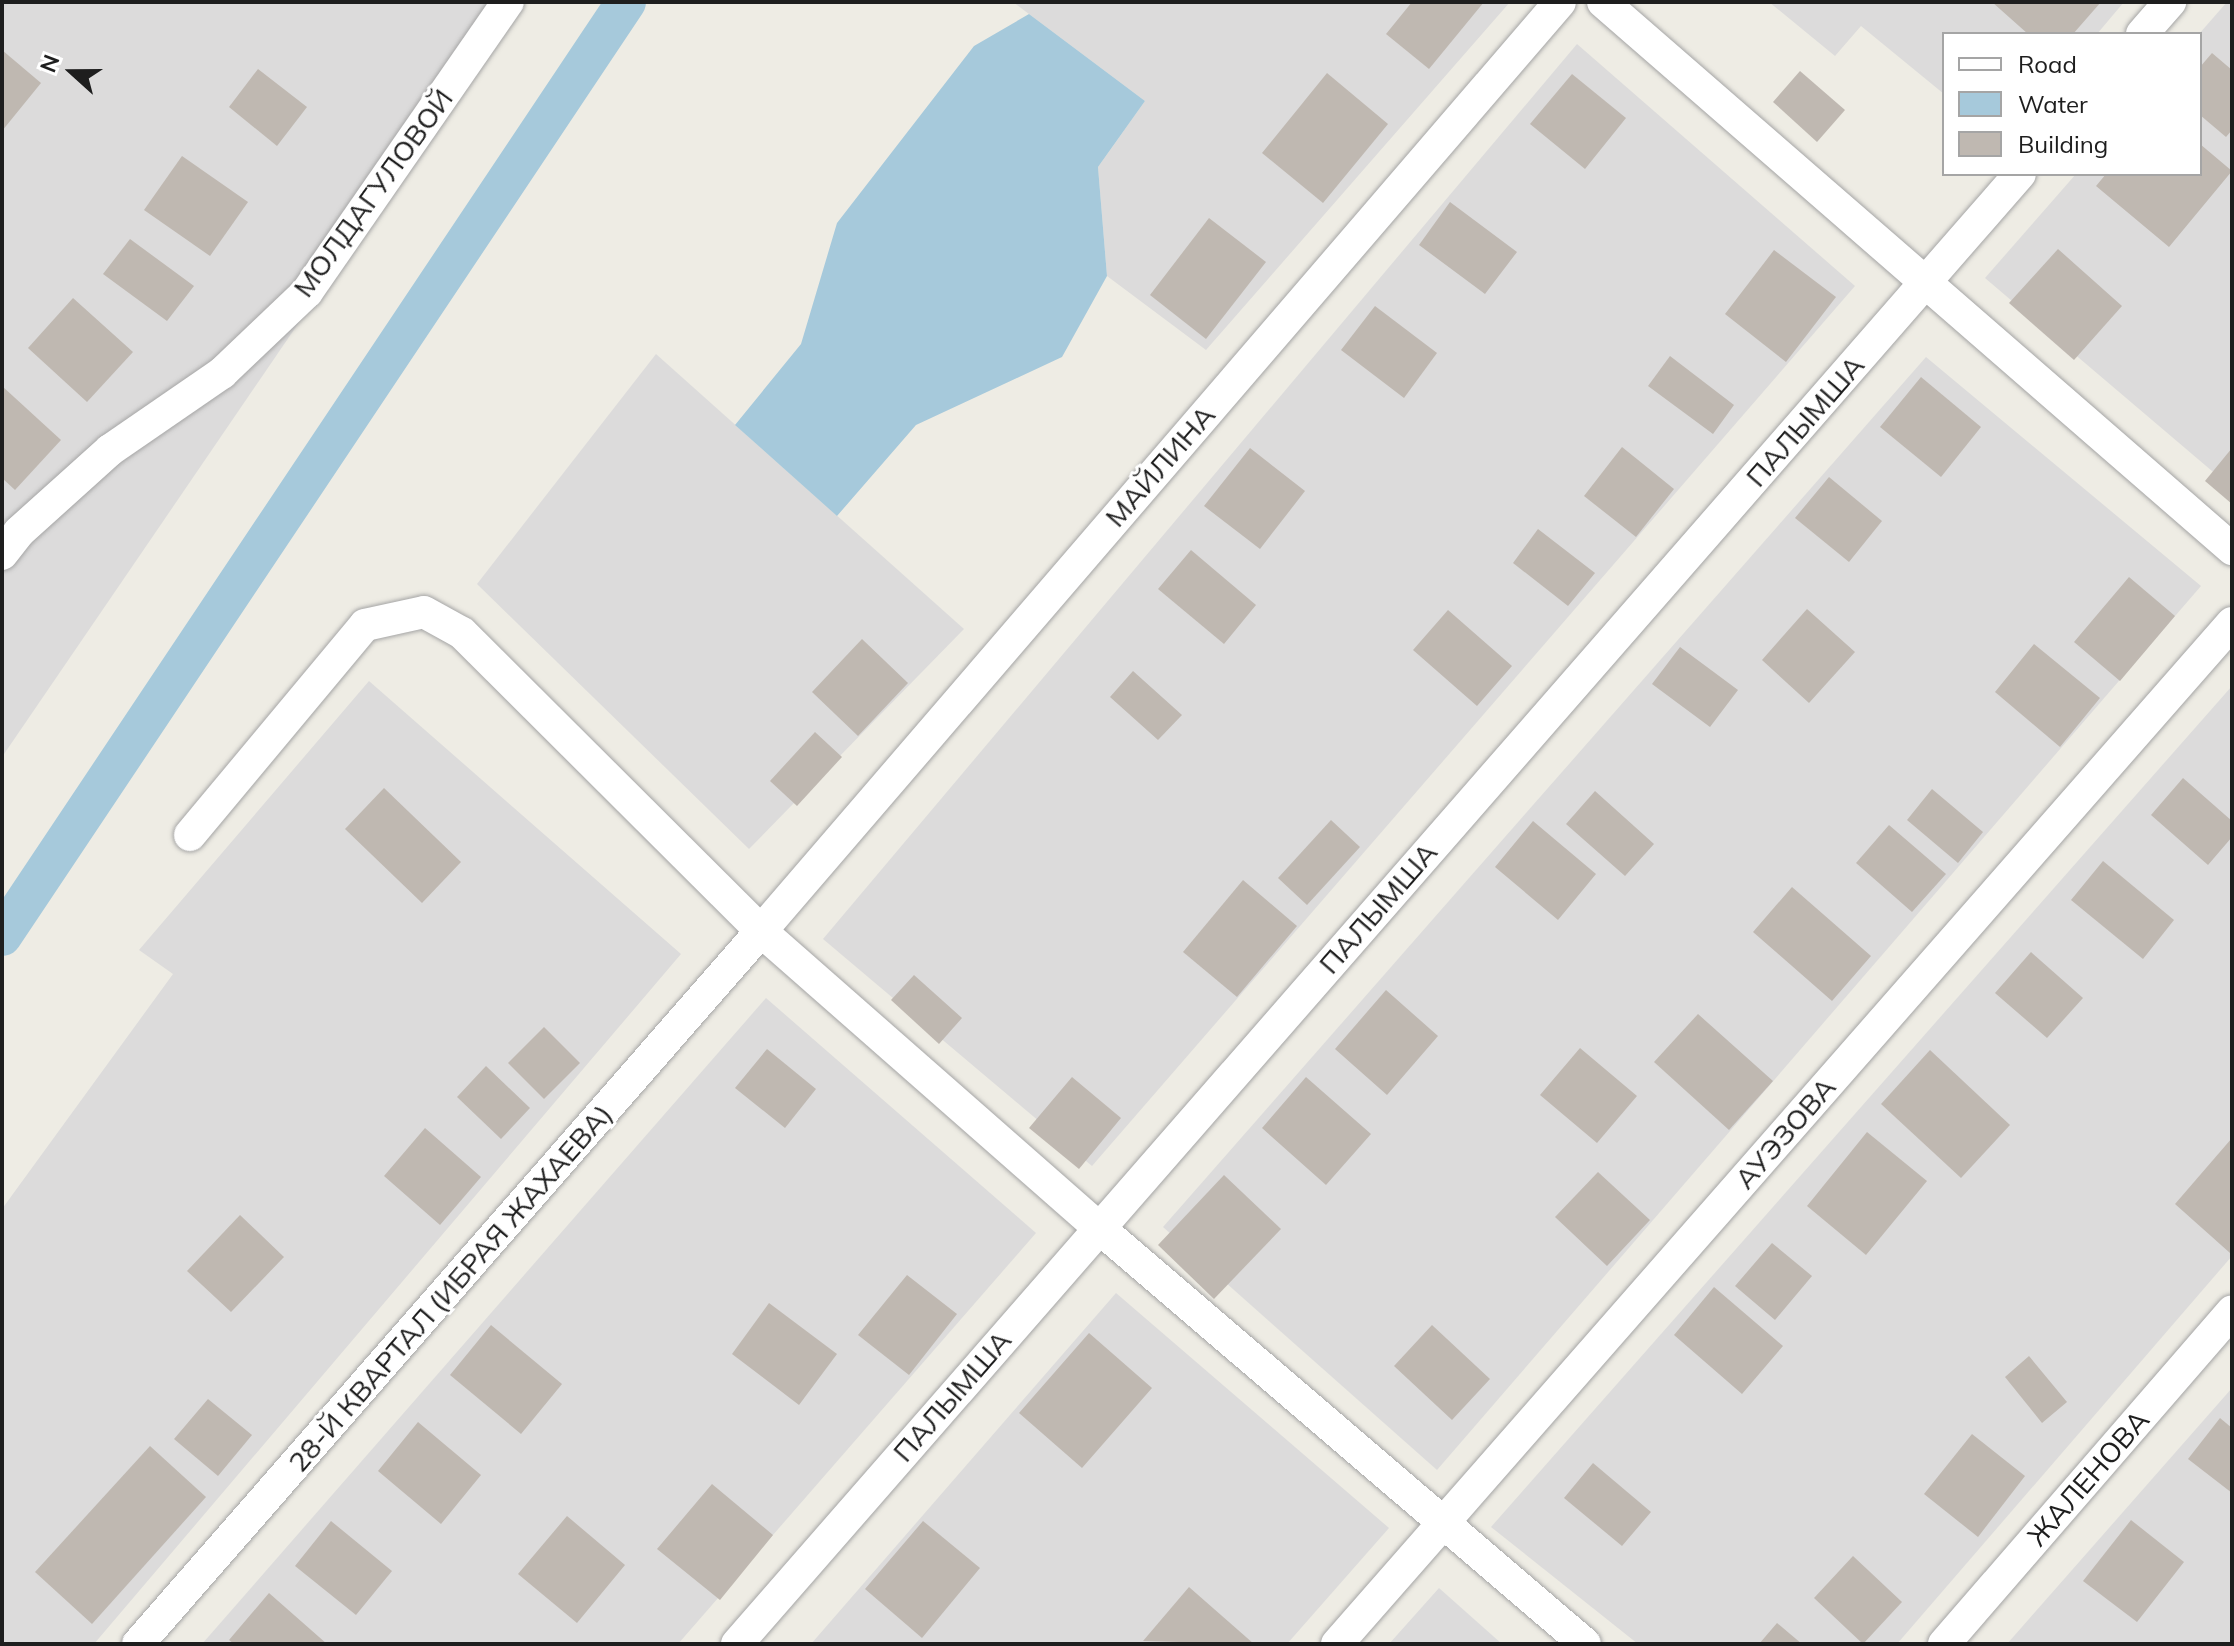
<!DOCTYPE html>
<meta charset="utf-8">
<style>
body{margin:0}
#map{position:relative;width:2234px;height:1646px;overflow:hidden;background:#eeece4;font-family:Mulish,sans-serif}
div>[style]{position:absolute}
.residential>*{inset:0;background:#dcdbdb}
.water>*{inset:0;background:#a6c9db}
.canal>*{height:40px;margin:-20px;padding:0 20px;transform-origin:20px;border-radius:20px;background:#a6c9db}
.building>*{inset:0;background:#bfb8b1}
.roads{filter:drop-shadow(0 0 2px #a5a5a5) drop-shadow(0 0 2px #a5a5a5)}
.street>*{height:32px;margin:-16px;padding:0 16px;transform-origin:16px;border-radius:16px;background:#fff}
span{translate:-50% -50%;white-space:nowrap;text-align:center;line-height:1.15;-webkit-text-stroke:6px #fff;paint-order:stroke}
.street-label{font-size:28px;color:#1e1e1e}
.frame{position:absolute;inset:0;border:4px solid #1e1e1e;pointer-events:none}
.legend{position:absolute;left:1942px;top:32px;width:260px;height:144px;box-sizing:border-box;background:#fff;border:2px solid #a5a5a5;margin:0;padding:10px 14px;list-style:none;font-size:24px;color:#1e1e1e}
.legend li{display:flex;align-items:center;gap:16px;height:40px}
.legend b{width:40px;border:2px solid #a5a5a5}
.north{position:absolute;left:32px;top:32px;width:80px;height:80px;-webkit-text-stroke:6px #fff;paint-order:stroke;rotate:291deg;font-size:22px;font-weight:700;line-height:32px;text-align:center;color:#1e1e1e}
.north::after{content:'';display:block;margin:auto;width:28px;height:36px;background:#1e1e1e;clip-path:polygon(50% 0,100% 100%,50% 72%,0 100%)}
</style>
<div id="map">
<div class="residential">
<i style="clip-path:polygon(2px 2px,518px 2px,2px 757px)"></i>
<i style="clip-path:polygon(1013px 2px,1510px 2px,1206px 350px,1107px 276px,1098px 167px,1145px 101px)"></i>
<i style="clip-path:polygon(1769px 2px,2124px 2px,2097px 34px,1944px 34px,1944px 94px,1861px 26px,1835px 56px)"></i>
<i style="clip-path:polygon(2227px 2px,2232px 2px,2232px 488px,1985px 278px,2076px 174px,2200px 174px,2199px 34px)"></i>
<i style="clip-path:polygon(1577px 44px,1855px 286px,1092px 1166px,823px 939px)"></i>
<i style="clip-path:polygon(656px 354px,964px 629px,749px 849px,477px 584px)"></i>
<i style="clip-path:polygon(1926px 357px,2201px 586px,1437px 1470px,1163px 1227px)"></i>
<i style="clip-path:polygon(369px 681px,681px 954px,94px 1644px,2px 1644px,2px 1209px,173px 974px,139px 950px)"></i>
<i style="clip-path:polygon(2232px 686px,2232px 1256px,1897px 1644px,1638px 1644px,1491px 1527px)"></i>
<i style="clip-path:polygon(766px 998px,1036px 1233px,678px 1644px,202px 1644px)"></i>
<i style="clip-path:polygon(1116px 1293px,1389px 1528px,1287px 1644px,811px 1644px)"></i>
<i style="clip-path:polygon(2232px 1388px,2232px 1644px,2007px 1644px)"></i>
<i style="clip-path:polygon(1439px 1588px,1502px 1644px,1389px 1644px)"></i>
</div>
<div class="water">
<i style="clip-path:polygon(1029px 14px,1145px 101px,1098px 167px,1107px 276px,1062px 357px,916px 425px,837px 516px,735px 425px,801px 344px,837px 223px,974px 46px)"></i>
</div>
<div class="canal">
<i style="left:2px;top:936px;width:1123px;rotate:-56.25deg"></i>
</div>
<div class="building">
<i style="clip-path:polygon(1412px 2px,1484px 2px,1429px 69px,1386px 34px)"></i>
<i style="clip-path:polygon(1992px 2px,2101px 2px,2073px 34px,2028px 34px)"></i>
<i style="clip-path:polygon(2px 50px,41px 83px,2px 131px)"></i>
<i style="clip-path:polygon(2212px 53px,2232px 70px,2232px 130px,2226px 137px,2200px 115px,2200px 67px)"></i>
<i style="clip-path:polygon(258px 69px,307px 107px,277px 146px,229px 107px)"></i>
<i style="clip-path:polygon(1800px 71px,1845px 110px,1817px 142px,1773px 102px)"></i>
<i style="clip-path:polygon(1327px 73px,1388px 124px,1323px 203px,1262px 153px)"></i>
<i style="clip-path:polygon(1572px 74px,1626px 118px,1585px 169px,1530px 124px)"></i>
<i style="clip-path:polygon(2200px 144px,2232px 171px,2169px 247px,2096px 186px,2106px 174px,2200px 174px)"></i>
<i style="clip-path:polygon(182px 156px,248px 202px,210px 256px,144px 210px)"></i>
<i style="clip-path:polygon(1450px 202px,1517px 252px,1485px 294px,1419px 245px)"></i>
<i style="clip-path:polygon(1209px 218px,1266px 262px,1206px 339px,1150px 295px)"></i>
<i style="clip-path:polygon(130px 239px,194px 286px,167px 321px,103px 274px)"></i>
<i style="clip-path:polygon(2058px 249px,2122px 306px,2074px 360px,2009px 303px)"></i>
<i style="clip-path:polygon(1774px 250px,1836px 297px,1786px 362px,1725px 314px)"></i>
<i style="clip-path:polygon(73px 298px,133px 352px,87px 402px,28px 348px)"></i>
<i style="clip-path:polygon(1375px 306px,1437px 353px,1404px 398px,1341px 350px)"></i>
<i style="clip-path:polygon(1670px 356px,1734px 405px,1713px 434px,1648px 386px)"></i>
<i style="clip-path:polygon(1921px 377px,1981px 427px,1941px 477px,1880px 427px)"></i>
<i style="clip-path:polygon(2px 386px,61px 440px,15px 490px,2px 478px)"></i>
<i style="clip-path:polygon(1622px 447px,1674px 489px,1636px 537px,1584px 496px)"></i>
<i style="clip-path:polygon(1250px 448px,1305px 491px,1260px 549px,1204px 506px)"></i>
<i style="clip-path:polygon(2232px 448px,2232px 504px,2205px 481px)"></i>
<i style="clip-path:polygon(1829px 477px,1882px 521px,1849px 562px,1795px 518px)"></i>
<i style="clip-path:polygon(1538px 529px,1595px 573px,1568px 606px,1513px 563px)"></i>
<i style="clip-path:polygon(1191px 550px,1256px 605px,1224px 644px,1158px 589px)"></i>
<i style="clip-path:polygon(2129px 577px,2175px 616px,2120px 681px,2074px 642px)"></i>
<i style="clip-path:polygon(1807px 609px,1855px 652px,1809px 703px,1762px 660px)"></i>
<i style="clip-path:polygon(1448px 610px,1512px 666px,1477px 706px,1413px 650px)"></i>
<i style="clip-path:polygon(862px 639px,908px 683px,858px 736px,812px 692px)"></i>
<i style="clip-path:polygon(2034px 644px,2100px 698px,2060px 747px,1995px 692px)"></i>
<i style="clip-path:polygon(1680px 647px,1738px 690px,1710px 727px,1652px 684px)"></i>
<i style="clip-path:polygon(1133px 671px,1182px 715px,1158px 740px,1110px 697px)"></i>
<i style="clip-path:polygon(815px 732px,842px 757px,797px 806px,770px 781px)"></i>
<i style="clip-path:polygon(2183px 778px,2232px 821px,2232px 837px,2208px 865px,2151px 815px)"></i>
<i style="clip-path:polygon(384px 788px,461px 862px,422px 903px,345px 829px)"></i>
<i style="clip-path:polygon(1932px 789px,1983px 832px,1958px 863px,1907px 820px)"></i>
<i style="clip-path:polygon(1595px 791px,1654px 844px,1625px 876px,1566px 824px)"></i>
<i style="clip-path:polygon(1331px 820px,1360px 847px,1307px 905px,1278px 878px)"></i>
<i style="clip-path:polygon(1533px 821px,1596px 874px,1558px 920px,1495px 867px)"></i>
<i style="clip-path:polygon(1889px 825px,1946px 874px,1912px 912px,1856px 863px)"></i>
<i style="clip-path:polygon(2103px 861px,2174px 920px,2143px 959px,2071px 900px)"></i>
<i style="clip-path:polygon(1243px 880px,1297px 926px,1237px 997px,1183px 952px)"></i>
<i style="clip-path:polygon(1792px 887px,1871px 956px,1832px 1001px,1753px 932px)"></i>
<i style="clip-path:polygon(2031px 952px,2083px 998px,2047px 1038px,1995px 993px)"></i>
<i style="clip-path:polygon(914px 975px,962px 1018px,939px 1044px,891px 1000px)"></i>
<i style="clip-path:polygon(1386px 990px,1438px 1036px,1387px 1095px,1335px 1049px)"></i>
<i style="clip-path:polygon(1698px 1014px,1773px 1081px,1729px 1130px,1654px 1062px)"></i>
<i style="clip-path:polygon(544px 1027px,580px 1063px,544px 1099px,508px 1063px)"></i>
<i style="clip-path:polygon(1580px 1048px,1637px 1096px,1597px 1143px,1540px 1095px)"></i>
<i style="clip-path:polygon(767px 1049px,816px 1089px,785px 1128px,735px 1088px)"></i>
<i style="clip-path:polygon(1930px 1050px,2010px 1125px,1961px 1178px,1881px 1104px)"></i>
<i style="clip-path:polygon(486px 1066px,530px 1108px,501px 1139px,457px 1097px)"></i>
<i style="clip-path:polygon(1072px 1077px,1121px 1118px,1079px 1169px,1029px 1128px)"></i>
<i style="clip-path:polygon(1306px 1077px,1371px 1134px,1326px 1185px,1262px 1128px)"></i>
<i style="clip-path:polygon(425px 1128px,481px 1177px,440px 1225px,384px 1176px)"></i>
<i style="clip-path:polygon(1867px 1132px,1927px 1181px,1866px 1255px,1807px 1206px)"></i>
<i style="clip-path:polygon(2232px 1138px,2232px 1251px,2230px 1253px,2175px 1204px)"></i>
<i style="clip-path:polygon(1598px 1172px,1650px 1220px,1607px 1266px,1555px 1217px)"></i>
<i style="clip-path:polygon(1224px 1175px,1281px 1229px,1214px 1299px,1158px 1245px)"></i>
<i style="clip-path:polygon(240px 1215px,284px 1257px,231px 1312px,187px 1271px)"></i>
<i style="clip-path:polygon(1772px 1243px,1812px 1276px,1775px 1320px,1735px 1286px)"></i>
<i style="clip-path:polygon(907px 1275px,957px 1314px,909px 1375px,858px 1335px)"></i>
<i style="clip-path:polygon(1714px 1287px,1783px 1346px,1742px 1394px,1674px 1335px)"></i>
<i style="clip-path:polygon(769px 1303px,837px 1354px,799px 1405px,732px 1354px)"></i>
<i style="clip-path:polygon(491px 1325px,562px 1384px,521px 1434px,450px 1375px)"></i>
<i style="clip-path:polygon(1432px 1325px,1490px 1379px,1452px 1420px,1394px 1366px)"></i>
<i style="clip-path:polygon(1089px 1333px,1152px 1388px,1082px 1468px,1019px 1413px)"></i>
<i style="clip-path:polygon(2029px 1356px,2067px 1402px,2042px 1423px,2005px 1377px)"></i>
<i style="clip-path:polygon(208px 1399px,252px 1435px,218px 1476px,174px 1439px)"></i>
<i style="clip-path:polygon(2220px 1418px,2232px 1428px,2232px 1493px,2188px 1459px)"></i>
<i style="clip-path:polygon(418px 1422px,481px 1475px,441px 1524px,378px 1471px)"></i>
<i style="clip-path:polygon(1972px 1434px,2025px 1476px,1978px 1537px,1924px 1494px)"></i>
<i style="clip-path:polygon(150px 1446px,206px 1497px,92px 1624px,35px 1572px)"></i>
<i style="clip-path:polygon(1593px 1463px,1651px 1512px,1622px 1546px,1564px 1498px)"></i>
<i style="clip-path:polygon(712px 1484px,773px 1535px,720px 1600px,657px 1549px)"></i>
<i style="clip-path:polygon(567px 1516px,625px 1565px,577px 1623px,518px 1574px)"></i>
<i style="clip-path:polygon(2131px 1520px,2184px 1562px,2137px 1622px,2083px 1581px)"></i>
<i style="clip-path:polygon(331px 1521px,392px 1571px,356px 1615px,295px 1566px)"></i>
<i style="clip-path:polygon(923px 1521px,980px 1568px,922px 1638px,865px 1589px)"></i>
<i style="clip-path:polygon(1853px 1556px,1902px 1602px,1863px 1644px,1814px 1598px)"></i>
<i style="clip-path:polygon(1189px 1587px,1254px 1644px,1143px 1641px)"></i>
<i style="clip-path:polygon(269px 1593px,327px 1644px,234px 1644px,229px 1640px)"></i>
<i style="clip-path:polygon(1777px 1623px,1802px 1644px,1759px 1644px)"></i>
</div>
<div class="roads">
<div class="street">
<i style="left:1603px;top:2px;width:834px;rotate:41.01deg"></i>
<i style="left:2142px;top:34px;width:43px;rotate:-48.8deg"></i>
<i style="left:2px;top:554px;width:28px;rotate:-52deg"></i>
<i style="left:19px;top:532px;width:122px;rotate:-42deg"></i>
<i style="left:110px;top:450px;width:136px;rotate:-34.5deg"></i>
<i style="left:222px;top:373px;width:117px;rotate:-43.6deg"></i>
<i style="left:307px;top:292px;width:353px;rotate:-55.3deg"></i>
<i style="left:190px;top:835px;width:273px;rotate:-50.2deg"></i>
<i style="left:365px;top:625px;width:60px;rotate:-12.4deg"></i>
<i style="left:424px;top:612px;width:43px;rotate:28.9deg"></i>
<i style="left:462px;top:633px;width:422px;rotate:44.9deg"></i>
<i style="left:761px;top:931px;width:449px;rotate:41.3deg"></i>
<i style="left:1098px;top:1227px;width:641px;rotate:40.57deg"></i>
<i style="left:138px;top:1644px;width:947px;rotate:-48.85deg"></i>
<i style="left:761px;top:931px;width:1225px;rotate:-49.3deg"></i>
<i style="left:737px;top:1644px;width:1951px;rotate:-48.89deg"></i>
<i style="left:1337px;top:1644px;width:1358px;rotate:-48.76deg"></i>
<i style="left:1944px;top:1644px;width:440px;rotate:-49.1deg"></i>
</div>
</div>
<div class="street-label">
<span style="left:373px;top:193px;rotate:-54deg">МОЛДАГУЛОВОЙ</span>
<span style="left:1805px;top:421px;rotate:-49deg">ПАЛЫМША</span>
<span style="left:1160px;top:466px;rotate:-49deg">МАЙЛИНА</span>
<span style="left:1378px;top:908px;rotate:-49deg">ПАЛЫМША</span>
<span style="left:1785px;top:1133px;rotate:-49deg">АУЭЗОВА</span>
<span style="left:450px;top:1288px;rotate:-49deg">28-Й КВАРТАЛ (ИБРАЯ ЖАХАЕВА)</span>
<span style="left:952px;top:1396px;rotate:-49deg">ПАЛЫМША</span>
<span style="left:2088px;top:1478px;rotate:-49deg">ЖАЛЕНОВА</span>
</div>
<div class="frame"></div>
<ul class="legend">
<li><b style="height:10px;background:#fff"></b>Road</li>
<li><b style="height:22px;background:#a6c9db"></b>Water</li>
<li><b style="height:22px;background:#bfb8b1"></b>Building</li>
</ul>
<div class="north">N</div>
</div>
